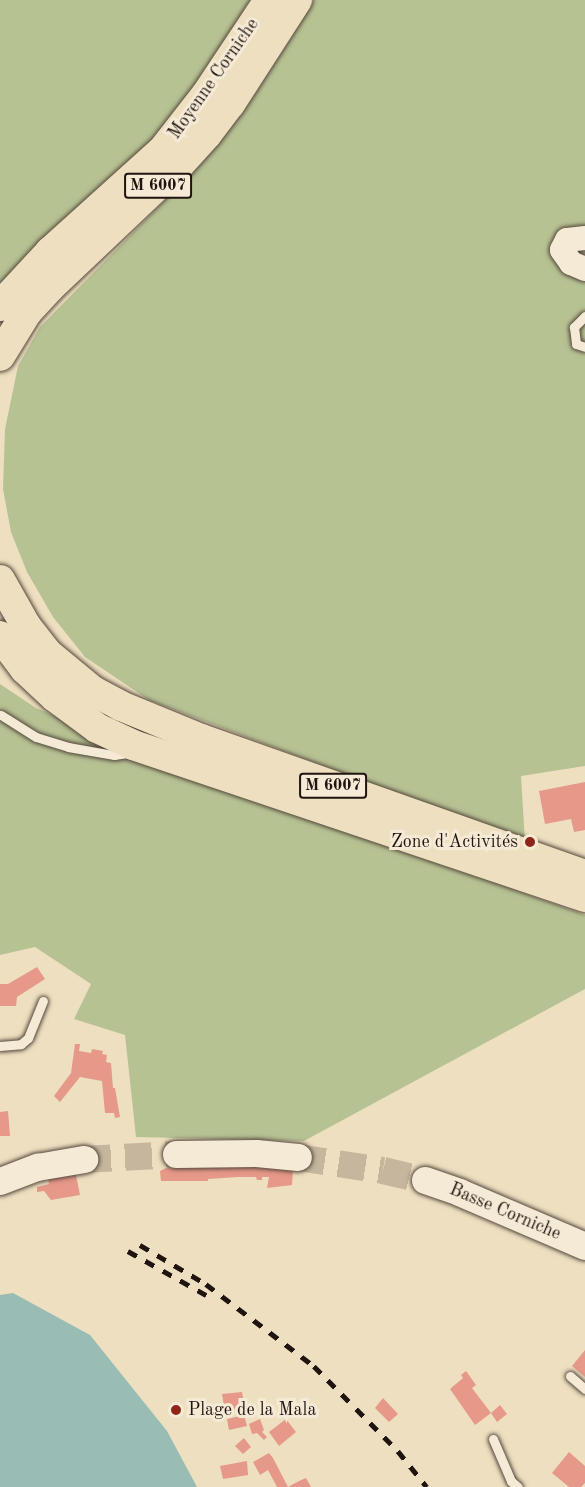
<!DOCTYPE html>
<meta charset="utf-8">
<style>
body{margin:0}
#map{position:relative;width:585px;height:1487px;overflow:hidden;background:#eedfc0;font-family:"Old Standard TT",serif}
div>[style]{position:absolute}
.green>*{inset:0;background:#b7c293}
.water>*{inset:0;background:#99bcb5}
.building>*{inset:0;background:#e69889}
.secondary-tunnel>*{height:27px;margin-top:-13.5px;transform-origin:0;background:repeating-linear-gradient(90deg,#c5b69d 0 27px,transparent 0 41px)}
.roads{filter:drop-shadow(0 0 2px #54473c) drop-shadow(0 0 2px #54473c)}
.service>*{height:9px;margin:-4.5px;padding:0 4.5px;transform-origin:4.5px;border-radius:4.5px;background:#f4ead6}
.tertiary>*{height:24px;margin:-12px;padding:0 12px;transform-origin:12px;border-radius:12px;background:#f4ead6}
.secondary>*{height:27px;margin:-13.5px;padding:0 13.5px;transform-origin:13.5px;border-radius:13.5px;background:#f4ead6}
.primary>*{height:30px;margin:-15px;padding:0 15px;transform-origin:15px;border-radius:15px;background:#eedfc0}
.rail>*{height:4.5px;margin-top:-2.25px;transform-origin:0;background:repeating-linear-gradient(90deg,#201410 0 10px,transparent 0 20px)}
.dots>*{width:16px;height:16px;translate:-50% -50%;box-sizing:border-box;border:3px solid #f4ead6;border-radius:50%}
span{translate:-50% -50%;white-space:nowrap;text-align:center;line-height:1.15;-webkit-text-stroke:6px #f4ead6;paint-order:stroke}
.shield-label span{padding:2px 4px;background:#f4ead6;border:2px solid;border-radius:4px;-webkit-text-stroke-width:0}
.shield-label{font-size:16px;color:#201410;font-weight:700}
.street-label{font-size:18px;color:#201410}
.poi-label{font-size:18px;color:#201410}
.right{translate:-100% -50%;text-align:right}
.left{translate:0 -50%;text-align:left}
</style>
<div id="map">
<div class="green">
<i style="clip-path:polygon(0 0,257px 0,172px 119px,147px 147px,0 290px)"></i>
<i style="clip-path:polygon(314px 0,585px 0,585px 766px,521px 776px,525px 842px,149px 700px,85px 657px,53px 617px,27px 572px,11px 532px,3px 489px,5px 429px,18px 366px,40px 327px,178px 187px,237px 118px)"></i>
<i style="clip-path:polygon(0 684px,36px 708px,164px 763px,585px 915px,585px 989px,304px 1141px,136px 1137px,125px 1035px,74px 1019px,91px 984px,35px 947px,0 955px)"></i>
</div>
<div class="water">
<i style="clip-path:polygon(13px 1293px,90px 1335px,167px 1431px,197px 1487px,0 1487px,0 1295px)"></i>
</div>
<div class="building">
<i style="clip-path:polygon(585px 782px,585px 830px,574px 832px,571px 819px,545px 824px,539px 791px)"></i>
<i style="clip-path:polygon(37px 967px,45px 979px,17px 997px,16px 1006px,0 1006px,0 984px,8px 984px)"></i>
<i style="clip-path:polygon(75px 1044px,80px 1044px,79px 1051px,91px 1053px,92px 1049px,103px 1051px,102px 1054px,107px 1055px,106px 1062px,111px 1063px,113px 1088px,115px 1088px,120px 1117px,115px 1118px,114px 1113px,105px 1113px,102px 1081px,80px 1077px,60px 1102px,54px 1096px,71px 1073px)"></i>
<i style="clip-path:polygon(8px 1111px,10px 1136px,0 1136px,0 1112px)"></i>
<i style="clip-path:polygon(263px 1165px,284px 1165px,284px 1169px,293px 1170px,292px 1185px,267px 1188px,269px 1177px,262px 1177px,262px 1180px,257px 1180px,256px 1177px,238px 1177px,208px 1179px,208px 1181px,161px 1181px,160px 1171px,166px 1168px)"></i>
<i style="clip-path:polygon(75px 1170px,80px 1195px,51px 1200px,44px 1191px,37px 1192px,37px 1187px,49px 1184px,47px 1175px)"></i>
<i style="clip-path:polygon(585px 1350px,585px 1377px,572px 1366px)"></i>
<i style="clip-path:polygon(466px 1371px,476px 1385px,472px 1388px,491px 1413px,500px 1405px,507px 1414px,497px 1422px,491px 1413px,475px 1425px,450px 1389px,463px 1378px,461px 1375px)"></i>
<i style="clip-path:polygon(242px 1392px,245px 1409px,225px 1412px,222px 1394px)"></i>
<i style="clip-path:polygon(383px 1398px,398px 1414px,389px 1422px,375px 1408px)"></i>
<i style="clip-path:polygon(244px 1415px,247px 1426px,229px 1430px,227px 1419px)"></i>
<i style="clip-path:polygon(260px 1419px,264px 1430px,262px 1432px,267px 1437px,264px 1440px,257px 1433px,252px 1434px,249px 1424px)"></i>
<i style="clip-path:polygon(286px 1419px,296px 1432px,279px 1446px,269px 1432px)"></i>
<i style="clip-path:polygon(244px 1438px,251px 1447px,243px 1454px,235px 1446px)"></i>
<i style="clip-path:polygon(569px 1452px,585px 1466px,585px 1483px,581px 1487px,569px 1487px,552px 1473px)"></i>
<i style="clip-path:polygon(269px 1453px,273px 1458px,288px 1487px,277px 1487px,268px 1470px,260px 1475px,253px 1462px)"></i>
<i style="clip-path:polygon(247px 1461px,248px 1475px,223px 1479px,220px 1466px)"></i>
<i style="clip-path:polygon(306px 1478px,311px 1487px,288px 1487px,299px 1481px)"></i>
</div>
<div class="secondary-tunnel">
<i style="left:298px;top:1157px;width:86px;rotate:8.7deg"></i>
<i style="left:383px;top:1170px;width:43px;rotate:13.4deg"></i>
<i style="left:84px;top:1159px;width:92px;rotate:-3.1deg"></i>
</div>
<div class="roads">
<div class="service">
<i style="left:585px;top:316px;width:16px;rotate:135deg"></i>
<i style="left:574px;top:327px;width:17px;rotate:83deg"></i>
<i style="left:576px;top:344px;width:9px;rotate:18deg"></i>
<i style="left:1px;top:715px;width:41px;rotate:32.2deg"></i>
<i style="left:36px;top:737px;width:34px;rotate:17deg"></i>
<i style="left:68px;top:747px;width:47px;rotate:9.9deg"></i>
<i style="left:114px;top:755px;width:15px;rotate:-8deg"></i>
<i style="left:0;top:1046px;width:21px;rotate:-5deg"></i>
<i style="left:21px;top:1044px;width:9px;rotate:-41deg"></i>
<i style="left:28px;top:1038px;width:40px;rotate:-68deg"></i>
<i style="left:570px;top:1376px;width:20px;rotate:41deg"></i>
<i style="left:493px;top:1439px;width:46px;rotate:66.8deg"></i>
<i style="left:511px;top:1481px;width:9px;rotate:41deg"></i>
</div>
<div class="tertiary">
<i style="left:585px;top:238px;width:18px;rotate:174deg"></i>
<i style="left:567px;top:240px;width:11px;rotate:117deg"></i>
<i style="left:562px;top:250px;width:16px;rotate:55deg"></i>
<i style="left:571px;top:263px;width:15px;rotate:23deg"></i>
</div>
<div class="secondary">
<i style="left:176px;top:1154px;width:80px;rotate:-0.7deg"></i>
<i style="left:256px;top:1153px;width:42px;rotate:5.4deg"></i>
<i style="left:425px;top:1180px;width:36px;rotate:19deg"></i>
<i style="left:459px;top:1192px;width:137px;rotate:23.2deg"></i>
<i style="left:0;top:1181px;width:40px;rotate:-21deg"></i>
<i style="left:37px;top:1167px;width:48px;rotate:-9.7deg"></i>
</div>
<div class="primary">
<i style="left:0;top:306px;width:74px;rotate:-47.2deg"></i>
<i style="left:50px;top:252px;width:152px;rotate:-42.1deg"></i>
<i style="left:163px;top:150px;width:70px;rotate:-52deg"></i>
<i style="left:206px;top:95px;width:114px;rotate:-56.4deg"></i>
<i style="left:0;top:356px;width:52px;rotate:-58.5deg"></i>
<i style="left:27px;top:312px;width:34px;rotate:-47deg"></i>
<i style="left:50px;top:287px;width:178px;rotate:-43.4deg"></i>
<i style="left:179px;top:165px;width:42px;rotate:-47.9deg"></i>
<i style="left:207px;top:134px;width:38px;rotate:-53deg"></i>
<i style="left:230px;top:104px;width:124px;rotate:-57.2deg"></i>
<i style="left:0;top:580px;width:53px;rotate:60.5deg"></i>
<i style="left:26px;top:626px;width:34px;rotate:52deg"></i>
<i style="left:47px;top:653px;width:60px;rotate:39.6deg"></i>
<i style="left:93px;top:691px;width:32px;rotate:28deg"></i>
<i style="left:121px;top:706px;width:87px;rotate:22.4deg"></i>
<i style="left:201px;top:739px;width:407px;rotate:19.5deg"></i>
<i style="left:0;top:636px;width:41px;rotate:52.9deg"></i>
<i style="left:25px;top:669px;width:41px;rotate:43deg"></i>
<i style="left:55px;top:697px;width:52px;rotate:36.4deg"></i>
<i style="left:97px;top:728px;width:40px;rotate:25deg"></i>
<i style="left:133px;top:745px;width:477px;rotate:18.6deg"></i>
</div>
</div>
<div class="rail">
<i style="left:140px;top:1245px;width:77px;rotate:30.6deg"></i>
<i style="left:206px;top:1284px;width:136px;rotate:37.2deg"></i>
<i style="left:314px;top:1366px;width:120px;rotate:45.3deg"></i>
<i style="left:398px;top:1451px;width:46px;rotate:51.1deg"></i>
<i style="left:128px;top:1251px;width:90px;rotate:29.4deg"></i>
</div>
<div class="dots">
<i style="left:530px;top:842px;background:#8f2418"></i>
<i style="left:176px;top:1410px;background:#8f2418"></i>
</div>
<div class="shield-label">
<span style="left:158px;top:186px">M 6007</span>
<span style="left:333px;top:786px">M 6007</span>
</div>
<div class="street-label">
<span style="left:214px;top:79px;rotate:-55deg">Moyenne Corniche</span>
<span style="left:505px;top:1212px;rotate:23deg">Basse Corniche</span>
</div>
<div class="poi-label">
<span class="right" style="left:518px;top:842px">Zone d'Activités</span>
<span class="left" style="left:188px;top:1410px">Plage de la Mala</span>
</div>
</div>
